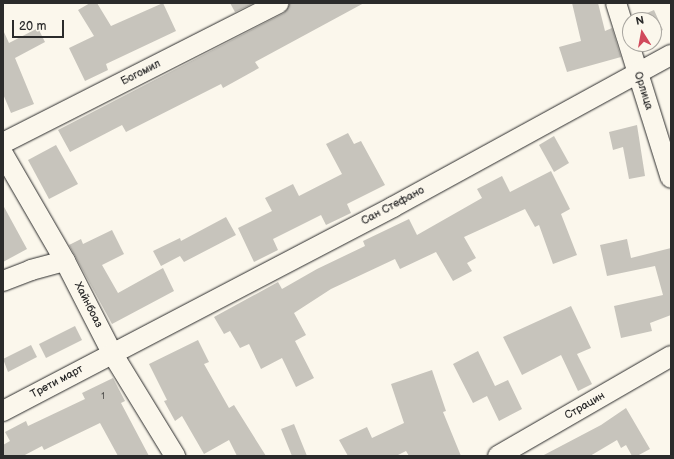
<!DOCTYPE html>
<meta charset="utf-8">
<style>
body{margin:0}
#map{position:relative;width:674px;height:459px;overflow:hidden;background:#fbf7ec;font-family:"Balsamiq Sans",sans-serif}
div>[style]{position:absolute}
.building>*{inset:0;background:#c7c4bc}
.roads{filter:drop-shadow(0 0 1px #2b2b2b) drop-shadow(0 0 1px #2b2b2b)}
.street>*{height:20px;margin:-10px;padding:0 10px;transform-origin:10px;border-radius:10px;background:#fbf7ec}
span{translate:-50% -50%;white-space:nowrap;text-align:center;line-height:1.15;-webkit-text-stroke:3px #fbf7ec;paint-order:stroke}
.number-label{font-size:9px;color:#52514f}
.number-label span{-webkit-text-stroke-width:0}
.street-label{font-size:11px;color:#2b2b2b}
.frame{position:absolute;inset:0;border:4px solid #2b2b2b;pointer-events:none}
.north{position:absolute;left:622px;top:12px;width:40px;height:40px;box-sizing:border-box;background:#fbf7ec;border:1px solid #a8a59f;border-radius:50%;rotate:349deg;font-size:11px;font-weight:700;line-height:16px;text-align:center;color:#2b2b2b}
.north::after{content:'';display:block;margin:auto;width:14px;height:18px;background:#d1495b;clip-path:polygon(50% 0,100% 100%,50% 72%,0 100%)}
.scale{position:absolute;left:12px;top:20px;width:52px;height:18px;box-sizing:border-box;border:2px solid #2b2b2b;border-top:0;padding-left:5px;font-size:12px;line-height:14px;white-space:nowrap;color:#2b2b2b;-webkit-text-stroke:3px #fbf7ec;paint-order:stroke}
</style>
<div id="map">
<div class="building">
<i style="clip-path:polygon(90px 3px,97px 3px,111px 26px,163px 3px,176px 31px,106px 64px,108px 70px,85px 81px,69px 48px,94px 36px,78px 10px)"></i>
<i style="clip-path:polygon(230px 3px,254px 3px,235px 12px)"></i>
<i style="clip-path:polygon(290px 3px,364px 3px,255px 62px,259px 68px,223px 88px,221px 84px,126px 132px,122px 125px,70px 152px,58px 130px,284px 13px)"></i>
<i style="clip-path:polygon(572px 3px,598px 3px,605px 31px,612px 28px,621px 57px,567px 72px,559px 47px,581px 41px)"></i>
<i style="clip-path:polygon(654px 10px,663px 30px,654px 34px,654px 20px,633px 19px)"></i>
<i style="clip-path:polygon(38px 28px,45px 42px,15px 58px,34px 104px,11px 113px,3px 94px,3px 30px,9px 43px)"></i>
<i style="clip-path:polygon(637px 125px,645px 176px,629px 179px,623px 147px,613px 150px,609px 132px)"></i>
<i style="clip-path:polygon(348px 133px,354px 144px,361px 141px,385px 185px,347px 204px,351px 213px,326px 225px,321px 215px,273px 239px,278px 250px,254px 262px,238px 228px,272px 211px,265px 198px,293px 184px,299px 196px,342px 174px,326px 144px)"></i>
<i style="clip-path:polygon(554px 136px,569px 163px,554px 172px,539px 145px)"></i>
<i style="clip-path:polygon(56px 145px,78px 184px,49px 199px,28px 160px)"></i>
<i style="clip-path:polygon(551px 171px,570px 209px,561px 214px,577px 255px,553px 264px,539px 225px,535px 227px,525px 209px,464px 237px,476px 258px,467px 263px,472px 271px,453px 281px,436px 252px,400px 269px,395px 259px,331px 289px,294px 313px,306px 335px,295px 341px,314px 378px,296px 387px,282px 358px,261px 369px,249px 344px,240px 348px,230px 331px,224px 334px,214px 317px,278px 282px,282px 289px,317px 269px,365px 246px,363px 241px,409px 219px,417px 235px,482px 198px,477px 189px,502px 176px,510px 192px)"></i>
<i style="clip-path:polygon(3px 205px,27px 249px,3px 262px)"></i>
<i style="clip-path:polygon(226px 217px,236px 235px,184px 262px,180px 256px,161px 266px,153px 251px,180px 238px,181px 241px)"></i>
<i style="clip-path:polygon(112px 230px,124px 254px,102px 265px,118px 293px,163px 268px,174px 291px,112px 324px,69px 245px,81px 239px,83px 244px)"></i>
<i style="clip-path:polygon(627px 239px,631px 258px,671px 248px,671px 315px,650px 323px,652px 331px,621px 338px,614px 306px,663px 295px,655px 266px,607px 276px,600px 245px)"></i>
<i style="clip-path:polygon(571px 306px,591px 348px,577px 354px,592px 384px,578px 391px,561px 355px,522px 375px,503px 337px)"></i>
<i style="clip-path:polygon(75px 326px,82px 340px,46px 358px,39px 344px)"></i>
<i style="clip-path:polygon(198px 340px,209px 362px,204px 364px,229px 408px,234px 405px,266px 456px,237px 456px,229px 440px,204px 454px,182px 416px,175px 421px,164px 401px,167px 400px,149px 364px)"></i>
<i style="clip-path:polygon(31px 345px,37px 357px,8px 372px,3px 359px)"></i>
<i style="clip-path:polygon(478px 351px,495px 386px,508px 380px,522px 409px,499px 421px,487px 396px,473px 403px,453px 364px)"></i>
<i style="clip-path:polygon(432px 370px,446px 411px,443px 412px,461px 456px,409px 456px,406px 451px,396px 456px,348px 456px,339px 440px,367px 427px,372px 438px,404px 423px,391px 384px)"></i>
<i style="clip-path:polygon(113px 378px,125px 401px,121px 403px,149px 456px,118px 456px,100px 423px,44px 450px,42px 446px,23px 456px,3px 456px,3px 445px,10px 441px,5px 432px,26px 421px,28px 426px,85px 399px,82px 393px)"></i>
<i style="clip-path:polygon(626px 408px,650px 449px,637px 456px,632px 456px,626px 445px,621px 448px,617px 440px,590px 456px,542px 456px,601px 425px)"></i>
<i style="clip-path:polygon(294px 424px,307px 456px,292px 456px,281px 429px)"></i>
</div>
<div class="roads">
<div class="street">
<i style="left:616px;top:3px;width:183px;rotate:72.6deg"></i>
<i style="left:3px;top:143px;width:309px;rotate:-26.9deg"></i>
<i style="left:3px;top:154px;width:124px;rotate:59.9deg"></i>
<i style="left:65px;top:261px;width:103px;rotate:62.9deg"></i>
<i style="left:112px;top:353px;width:121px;rotate:58.5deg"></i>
<i style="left:3px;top:281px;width:30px;rotate:-21deg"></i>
<i style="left:31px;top:270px;width:35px;rotate:-15deg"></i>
<i style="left:3px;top:411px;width:440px;rotate:-27.6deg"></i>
<i style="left:393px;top:207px;width:317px;rotate:-28.7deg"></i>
<i style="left:498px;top:456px;width:200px;rotate:-30deg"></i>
</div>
</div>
<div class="number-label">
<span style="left:103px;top:397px">1</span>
</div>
<div class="street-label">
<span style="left:141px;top:73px;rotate:-27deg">Богомил</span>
<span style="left:643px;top:91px;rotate:72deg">Орлица</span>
<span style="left:393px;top:206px;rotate:-28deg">Сан Стефано</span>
<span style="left:88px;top:305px;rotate:63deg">Хайнбоаз</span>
<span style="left:57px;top:382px;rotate:-28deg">Трети март</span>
<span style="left:585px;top:406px;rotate:-30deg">Страцин</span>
</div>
<div class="frame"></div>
<div class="north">N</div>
<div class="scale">20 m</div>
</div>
